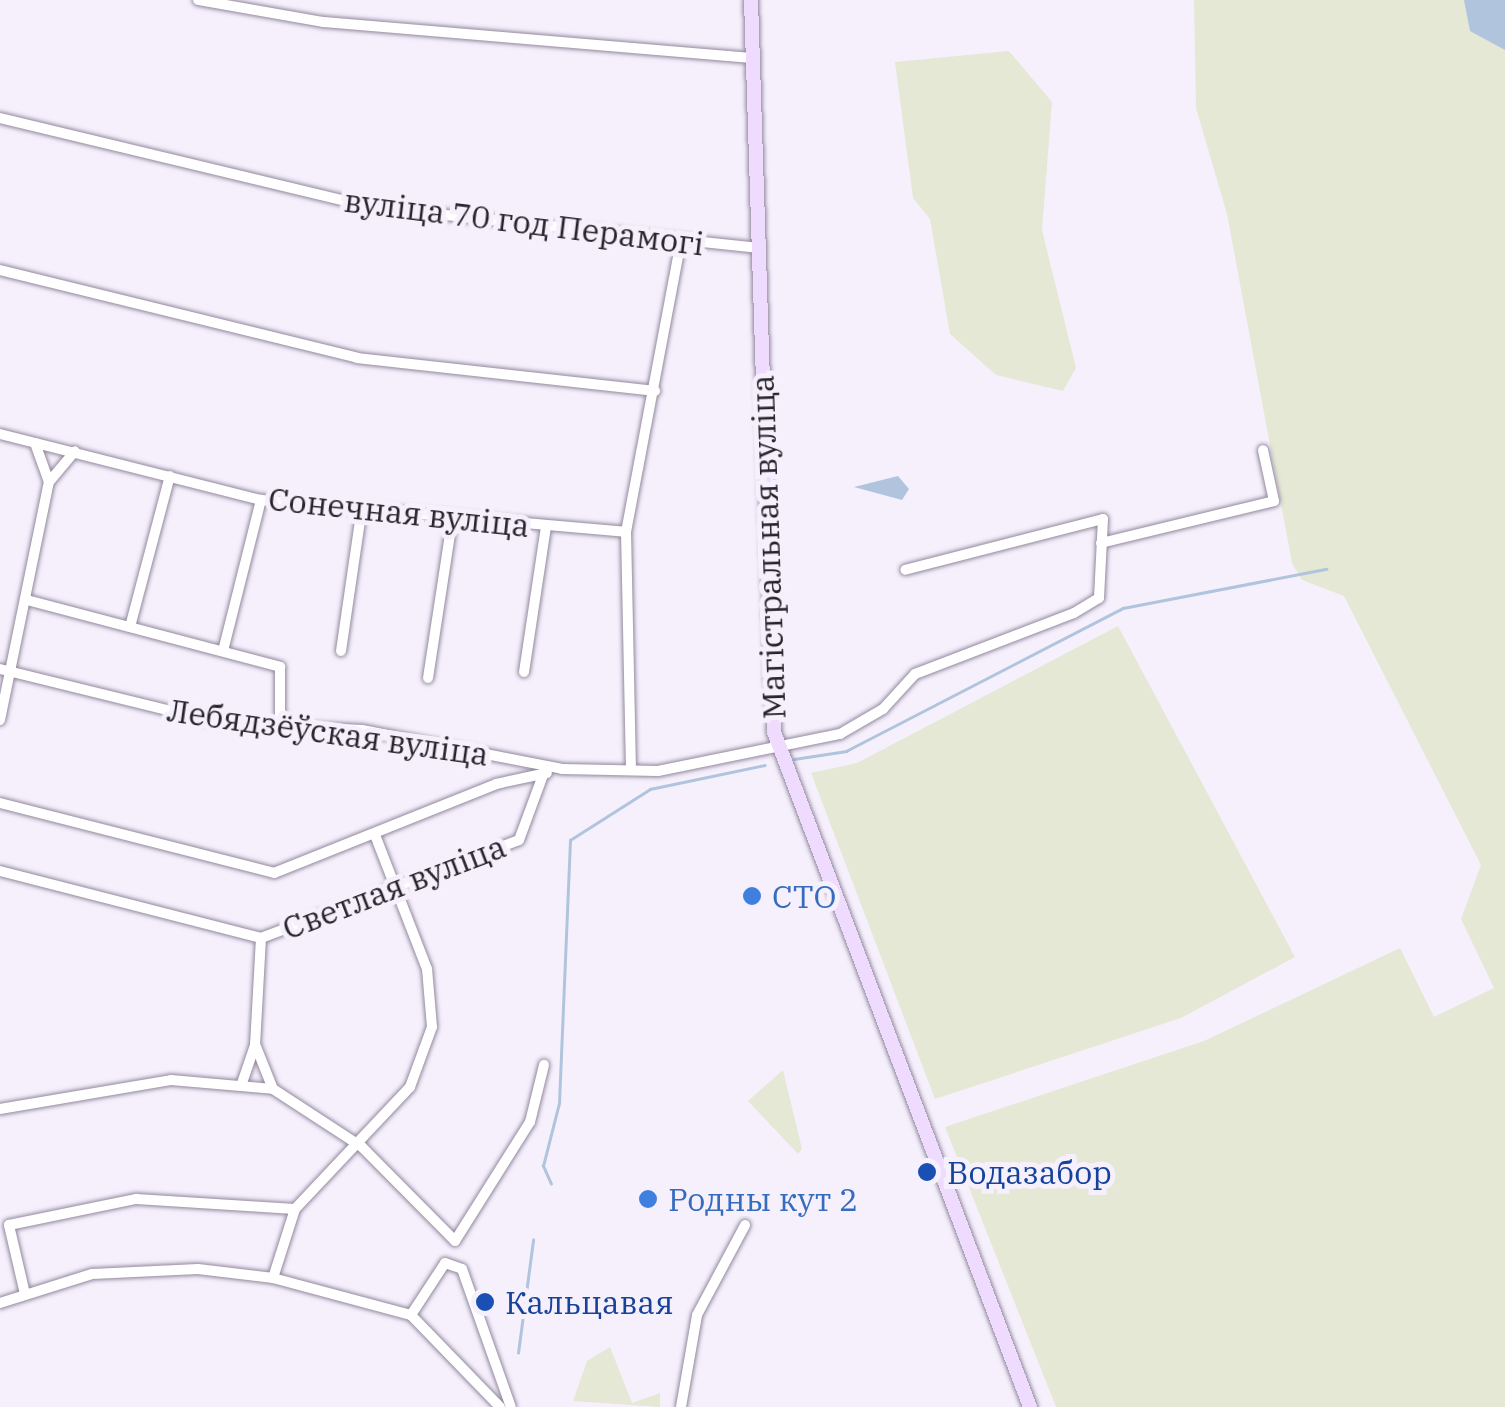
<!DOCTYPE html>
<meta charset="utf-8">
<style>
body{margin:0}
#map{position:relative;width:1505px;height:1407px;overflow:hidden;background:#f6f0fd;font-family:"IBM Plex Serif",serif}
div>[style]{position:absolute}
.green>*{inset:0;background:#e4e8d5}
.water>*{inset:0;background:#b0c4de}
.stream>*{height:2.5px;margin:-1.25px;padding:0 1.25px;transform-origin:1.25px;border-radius:1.25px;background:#b0c4de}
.roads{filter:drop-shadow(0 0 2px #92899d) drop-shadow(0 0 2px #92899d)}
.street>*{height:10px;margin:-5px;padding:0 5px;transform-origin:5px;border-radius:5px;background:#fff}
.secondary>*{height:14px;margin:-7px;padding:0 7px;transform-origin:7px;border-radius:7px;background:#efdbfd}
.dots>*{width:28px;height:28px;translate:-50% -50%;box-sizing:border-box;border:5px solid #f6f0fd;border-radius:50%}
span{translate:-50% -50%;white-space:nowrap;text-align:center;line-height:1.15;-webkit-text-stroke:10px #f6f0fd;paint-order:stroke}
.street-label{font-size:32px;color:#28242c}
.shop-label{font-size:32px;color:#366cbe}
.left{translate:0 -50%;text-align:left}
.transit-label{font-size:32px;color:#164399}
</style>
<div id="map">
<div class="green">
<i style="clip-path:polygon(1194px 0,1505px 0,1505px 1407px,1056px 1407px,945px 1127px,1204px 1041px,1400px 948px,1434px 1017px,1494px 988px,1461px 919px,1481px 865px,1344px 596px,1302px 580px,1292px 563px,1227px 214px,1196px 108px)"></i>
<i style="clip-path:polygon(1009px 51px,1052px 102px,1042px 230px,1076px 368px,1063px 391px,996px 375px,950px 334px,930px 219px,913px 198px,895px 62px)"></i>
<i style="clip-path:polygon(1118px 626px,1295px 957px,1181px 1018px,935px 1099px,811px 773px,857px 763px)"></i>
<i style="clip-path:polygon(783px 1070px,802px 1149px,798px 1154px,748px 1101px)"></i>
<i style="clip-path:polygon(610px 1347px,632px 1403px,660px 1393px,660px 1407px,573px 1401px,587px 1361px)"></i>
</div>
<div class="water">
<i style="clip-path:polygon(1464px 0,1505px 0,1505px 50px,1470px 31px)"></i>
<i style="clip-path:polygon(898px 476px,909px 489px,902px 500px,854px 487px)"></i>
</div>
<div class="stream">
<i style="left:794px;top:759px;width:53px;rotate:-8.7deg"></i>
<i style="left:846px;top:751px;width:312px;rotate:-27.3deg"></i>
<i style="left:1123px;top:608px;width:207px;rotate:-10.9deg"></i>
<i style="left:551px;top:1184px;width:20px;rotate:-114deg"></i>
<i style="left:543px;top:1166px;width:65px;rotate:-75.7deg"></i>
<i style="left:559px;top:1103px;width:263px;rotate:-87.6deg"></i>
<i style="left:570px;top:840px;width:95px;rotate:-32.5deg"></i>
<i style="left:650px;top:789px;width:117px;rotate:-11.8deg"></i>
<i style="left:518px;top:1353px;width:114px;rotate:-82.4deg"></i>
</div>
<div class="roads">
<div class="street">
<i style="left:198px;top:0;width:127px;rotate:10deg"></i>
<i style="left:323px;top:22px;width:431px;rotate:4.8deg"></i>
<i style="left:0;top:118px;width:381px;rotate:13.5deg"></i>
<i style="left:370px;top:207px;width:389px;rotate:6deg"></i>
<i style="left:0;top:270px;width:368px;rotate:13.8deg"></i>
<i style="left:357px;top:358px;width:300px;rotate:6.3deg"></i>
<i style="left:0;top:434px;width:269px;rotate:14.2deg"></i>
<i style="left:261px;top:500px;width:366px;rotate:5deg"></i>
<i style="left:35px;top:443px;width:41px;rotate:70.3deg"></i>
<i style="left:1101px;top:543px;width:178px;rotate:-13.6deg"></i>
<i style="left:1274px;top:501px;width:52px;rotate:-102.2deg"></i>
<i style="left:27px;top:600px;width:262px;rotate:14.8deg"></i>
<i style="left:280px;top:667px;width:48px;rotate:90deg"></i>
<i style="left:280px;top:715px;width:19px;rotate:43deg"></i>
<i style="left:130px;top:627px;width:156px;rotate:-75.2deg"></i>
<i style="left:223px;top:651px;width:156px;rotate:-75.9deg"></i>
<i style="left:341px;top:651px;width:138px;rotate:-81.7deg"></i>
<i style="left:0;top:669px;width:227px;rotate:13.8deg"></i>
<i style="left:220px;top:723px;width:142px;rotate:2.8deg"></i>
<i style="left:362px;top:730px;width:204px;rotate:11deg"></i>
<i style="left:562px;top:769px;width:96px;rotate:1.2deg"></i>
<i style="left:658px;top:771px;width:186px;rotate:-11.5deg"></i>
<i style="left:840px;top:734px;width:50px;rotate:-30.2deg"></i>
<i style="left:883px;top:709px;width:47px;rotate:-47.6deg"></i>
<i style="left:915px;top:674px;width:170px;rotate:-21deg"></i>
<i style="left:1074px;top:613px;width:29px;rotate:-31deg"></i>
<i style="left:1099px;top:598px;width:79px;rotate:-87.1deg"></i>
<i style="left:1103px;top:519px;width:204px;rotate:165.6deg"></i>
<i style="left:524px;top:672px;width:147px;rotate:-81.4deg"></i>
<i style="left:428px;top:678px;width:159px;rotate:-81.3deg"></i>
<i style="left:0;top:720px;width:243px;rotate:-78.4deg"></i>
<i style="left:49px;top:482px;width:40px;rotate:-50deg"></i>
<i style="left:631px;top:770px;width:238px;rotate:-91.2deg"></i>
<i style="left:626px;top:532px;width:292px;rotate:-79.3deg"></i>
<i style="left:0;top:803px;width:283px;rotate:14.3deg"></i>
<i style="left:274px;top:873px;width:239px;rotate:-21.8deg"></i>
<i style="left:496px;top:784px;width:52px;rotate:-12.2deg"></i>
<i style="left:0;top:871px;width:269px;rotate:14.4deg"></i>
<i style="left:261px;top:938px;width:276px;rotate:-20.8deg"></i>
<i style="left:519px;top:840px;width:69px;rotate:-69.7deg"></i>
<i style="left:261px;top:938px;width:106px;rotate:93.2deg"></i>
<i style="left:255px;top:1044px;width:48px;rotate:68.2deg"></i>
<i style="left:241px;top:1086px;width:43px;rotate:-71.1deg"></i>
<i style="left:0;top:1109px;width:173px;rotate:-9.6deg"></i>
<i style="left:171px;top:1080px;width:102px;rotate:5deg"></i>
<i style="left:273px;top:1089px;width:106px;rotate:33.1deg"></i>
<i style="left:362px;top:1147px;width:132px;rotate:45.3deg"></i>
<i style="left:455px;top:1241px;width:141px;rotate:-57.8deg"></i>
<i style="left:530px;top:1122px;width:59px;rotate:-76.2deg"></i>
<i style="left:273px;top:1278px;width:72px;rotate:-72.3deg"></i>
<i style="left:295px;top:1209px;width:168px;rotate:-46.7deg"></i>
<i style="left:410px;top:1087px;width:64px;rotate:-69.9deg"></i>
<i style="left:432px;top:1027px;width:58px;rotate:-94.9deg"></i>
<i style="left:427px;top:969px;width:144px;rotate:-111.2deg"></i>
<i style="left:25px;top:1294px;width:71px;rotate:-103.1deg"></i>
<i style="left:9px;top:1225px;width:130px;rotate:-11.6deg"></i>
<i style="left:136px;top:1199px;width:159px;rotate:3.6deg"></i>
<i style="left:0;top:1303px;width:96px;rotate:-17.5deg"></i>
<i style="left:92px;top:1274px;width:106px;rotate:-2.7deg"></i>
<i style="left:198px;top:1269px;width:76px;rotate:6.8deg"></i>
<i style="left:273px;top:1278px;width:143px;rotate:15deg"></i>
<i style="left:500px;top:1407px;width:128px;rotate:-134.1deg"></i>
<i style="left:411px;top:1315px;width:62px;rotate:-56.8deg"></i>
<i style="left:445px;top:1263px;width:18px;rotate:19deg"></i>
<i style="left:462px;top:1269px;width:146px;rotate:70.5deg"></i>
<i style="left:681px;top:1407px;width:93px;rotate:-80.1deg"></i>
<i style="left:697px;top:1315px;width:102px;rotate:-61.9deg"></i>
</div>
<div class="secondary">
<i style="left:751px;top:0;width:732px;rotate:88.2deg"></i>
<i style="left:774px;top:732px;width:722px;rotate:69.23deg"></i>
</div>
</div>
<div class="dots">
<i style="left:752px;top:896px;background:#3f7fe0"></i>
<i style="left:927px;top:1172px;background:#1a4fb4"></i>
<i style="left:648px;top:1199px;background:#3f7fe0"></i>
<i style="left:485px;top:1302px;background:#1a4fb4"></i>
</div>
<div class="street-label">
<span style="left:524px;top:222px;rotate:7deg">вуліца 70 год Перамогі</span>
<span style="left:399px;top:512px;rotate:6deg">Сонечная вуліца</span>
<span style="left:768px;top:547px;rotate:-92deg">Магістральная вуліца</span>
<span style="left:328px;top:732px;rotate:8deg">Лебядзёўская вуліца</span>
<span style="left:394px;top:887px;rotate:-21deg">Светлая вуліца</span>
</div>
<div class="shop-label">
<span class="left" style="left:772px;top:896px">СТО</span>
<span class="left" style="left:668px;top:1199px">Родны кут 2</span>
</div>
<div class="transit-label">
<span class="left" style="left:947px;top:1172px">Водазабор</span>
<span class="left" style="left:505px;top:1302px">Кальцавая</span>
</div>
</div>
